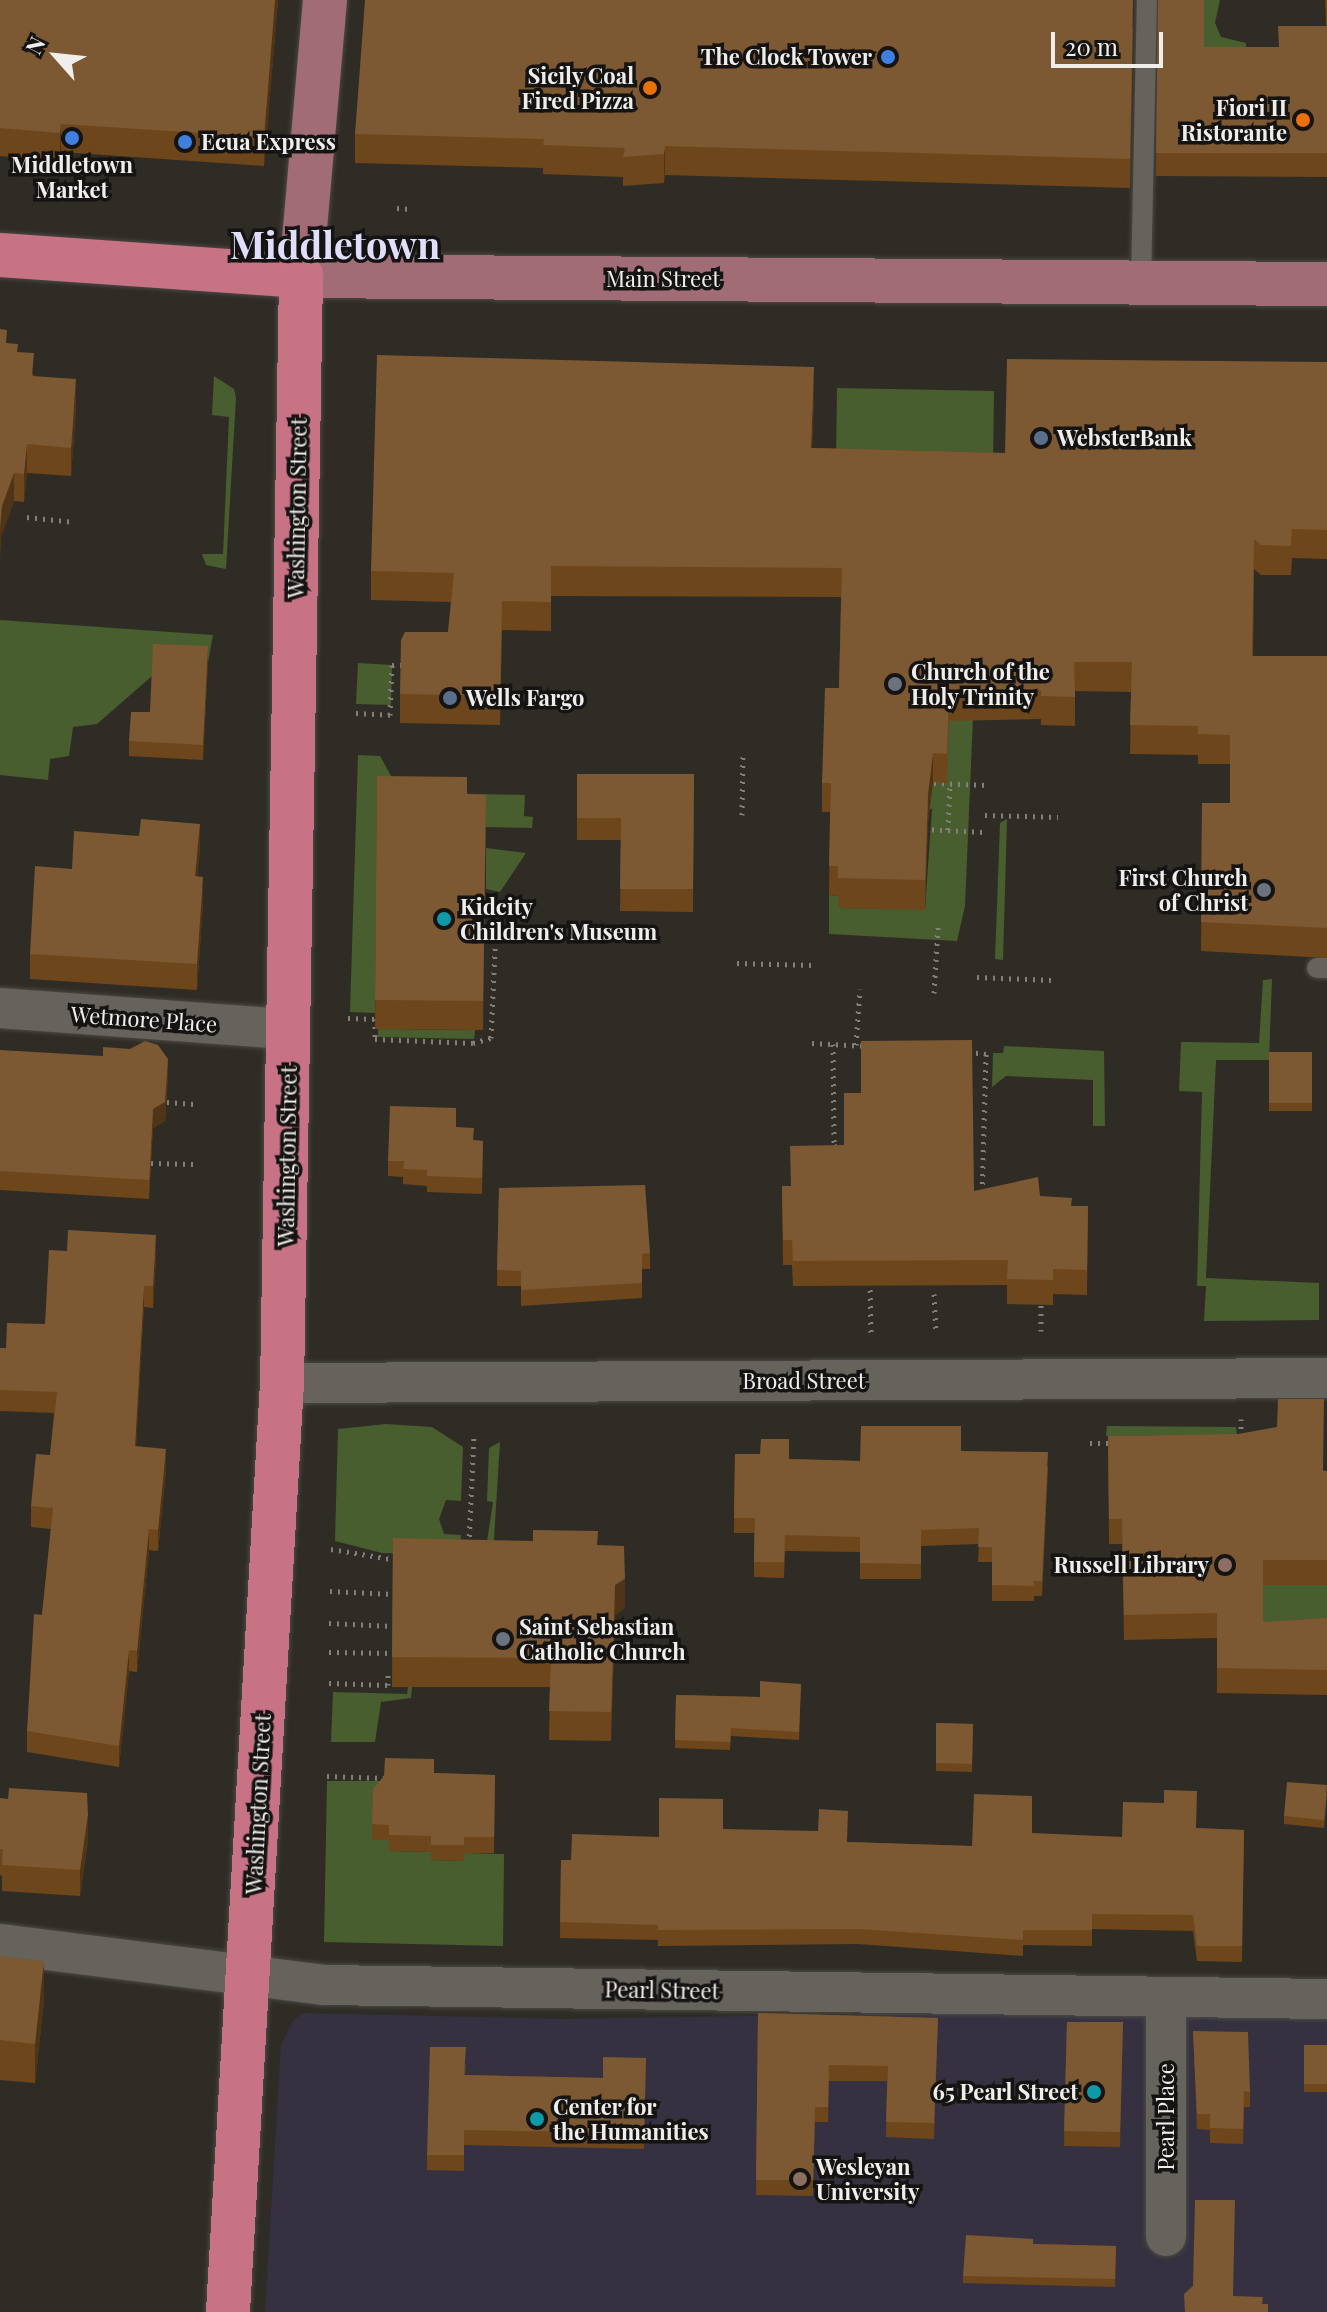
<!DOCTYPE html>
<style>
body{margin:0}
#map{position:relative;width:1327px;height:2312px;overflow:hidden;background:#2f2c26;font-family:"Playfair Display",serif}
div>[style]{position:absolute}
.education>*{inset:0;background:#353141}
.green>*{inset:0;background:#495e2e}
.path>*{height:5px;margin-top:-2.5px;transform-origin:0;background:repeating-linear-gradient(90deg,#83807b 0 2px,transparent 0 8px)}
.roads{filter:drop-shadow(0 0 2px #4b4844) drop-shadow(0 0 2px #4b4844)}
.lane>*{height:20px;margin:-10px;padding:0 10px;transform-origin:10px;border-radius:10px;background:#66625c}
.street>*{height:40px;margin:-20px;padding:0 20px;transform-origin:20px;border-radius:20px;background:#66625c}
.primary>*{height:44px;margin:-22px;padding:0 22px;transform-origin:22px;border-radius:22px;background:#a16c75}
.highway>*{height:44px;margin:-22px;padding:0 22px;transform-origin:22px;border-radius:22px;background:#c87285}
.wall>*{inset:0;background:#6e461c}
.shaded-wall>*{inset:0;background:#4f3417}
.building>*{inset:0;background:#7c5833}
.dots>*{width:22px;height:22px;translate:-50% -50%;box-sizing:border-box;border:4px solid #161412;border-radius:50%}
span{translate:-50% -50%;white-space:nowrap;text-align:center;line-height:1.15;-webkit-text-stroke:7px #161412;paint-order:stroke}
.poi-label{font-size:22px;color:#f0eeea;font-weight:700}
.right{translate:-100% -50%;text-align:right}
.left{translate:0 -50%;text-align:left}
.street-label{font-size:22px;color:#f0eeea}
.town-label{font-size:38px;color:#e1defc;font-weight:700}
.north{position:absolute;left:16px;top:16px;width:80px;height:80px;-webkit-text-stroke:6px #161412;paint-order:stroke;rotate:297deg;font-size:22px;font-weight:700;line-height:32px;text-align:center;color:#f0eeea}
.north::after{content:'';display:block;margin:auto;width:28px;height:36px;background:#f0eeea;clip-path:polygon(50% 0,100% 100%,50% 72%,0 100%)}
.scale{position:absolute;left:1051px;top:32px;width:112px;height:36px;box-sizing:border-box;border:4px solid #f0eeea;border-top:0;padding-left:10px;font-size:24px;line-height:28px;white-space:nowrap;color:#f0eeea;-webkit-text-stroke:6px #161412;paint-order:stroke}
</style>
<div id="map">
<div class="education">
<i style="clip-path:polygon(1327px 2007px,1327px 2312px,265px 2312px,281px 2045px,294px 2019px,304px 2013px,564px 2019px)"></i>
</div>
<div class="green">
<i style="clip-path:polygon(1204px 0,1220px 0,1215px 23px,1221px 37px,1246px 43px,1250px 95px,1204px 48px)"></i>
<i style="clip-path:polygon(214px 376px,234px 389px,236px 398px,226px 569px,206px 565px,202px 554px,223px 554px,229px 417px,212px 415px)"></i>
<i style="clip-path:polygon(837px 388px,994px 391px,993px 462px,836px 459px)"></i>
<i style="clip-path:polygon(0 620px,213px 635px,208px 662px,154px 660px,152px 676px,97px 724px,73px 727px,69px 756px,50px 759px,48px 780px,0 775px)"></i>
<i style="clip-path:polygon(358px 663px,392px 665px,391px 705px,356px 704px)"></i>
<i style="clip-path:polygon(975px 670px,965px 906px,957px 941px,829px 934px,829px 895px,838px 896px,839px 908px,925px 909px,932px 809px,924px 808px,949px 718px)"></i>
<i style="clip-path:polygon(358px 755px,380px 756px,400px 792px,525px 795px,524px 816px,533px 817px,532px 828px,486px 827px,377px 806px,375px 1013px,350px 1012px)"></i>
<i style="clip-path:polygon(1007px 819px,1003px 960px,995px 959px,1000px 823px)"></i>
<i style="clip-path:polygon(486px 848px,526px 853px,500px 892px,486px 889px)"></i>
<i style="clip-path:polygon(1272px 979px,1269px 1060px,1216px 1060px,1206px 1278px,1319px 1283px,1319px 1320px,1204px 1321px,1206px 1286px,1197px 1286px,1202px 1092px,1179px 1091px,1181px 1042px,1259px 1043px,1263px 980px)"></i>
<i style="clip-path:polygon(378px 1029px,475px 1030px,474px 1039px,378px 1037px)"></i>
<i style="clip-path:polygon(1004px 1046px,1104px 1051px,1105px 1126px,1093px 1126px,1093px 1080px,1006px 1076px,992px 1087px,993px 1053px,1003px 1053px)"></i>
<i style="clip-path:polygon(386px 1424px,432px 1427px,463px 1447px,461px 1501px,446px 1500px,439px 1519px,444px 1534px,461px 1535px,460px 1555px,382px 1553px,335px 1541px,338px 1429px)"></i>
<i style="clip-path:polygon(1107px 1426px,1236px 1427px,1237px 1435px,1106px 1436px)"></i>
<i style="clip-path:polygon(500px 1442px,493px 1556px,485px 1555px,493px 1502px,487px 1501px,489px 1448px)"></i>
<i style="clip-path:polygon(1263px 1585px,1327px 1585px,1327px 1643px,1263px 1654px)"></i>
<i style="clip-path:polygon(408px 1687px,412px 1687px,411px 1698px,381px 1702px,375px 1742px,331px 1742px,333px 1692px,407px 1694px)"></i>
<i style="clip-path:polygon(327px 1781px,385px 1781px,372px 1839px,389px 1840px,389px 1851px,431px 1852px,432px 1860px,464px 1861px,464px 1853px,504px 1854px,503px 1946px,324px 1942px)"></i>
</div>
<div class="path">
<i style="left:397px;top:208px;width:13px;rotate:4deg"></i>
<i style="left:27px;top:517px;width:48px;rotate:5.9deg"></i>
<i style="left:356px;top:713px;width:34px;rotate:3deg"></i>
<i style="left:390px;top:715px;width:50px;rotate:-87.7deg"></i>
<i style="left:392px;top:665px;width:13px"></i>
<i style="left:934px;top:783px;width:53px;rotate:2.2deg"></i>
<i style="left:742px;top:815px;width:63px;rotate:-89.1deg"></i>
<i style="left:985px;top:815px;width:73px;rotate:1.6deg"></i>
<i style="left:924px;top:829px;width:60px;rotate:2.9deg"></i>
<i style="left:948px;top:830px;width:47px;rotate:-87.6deg"></i>
<i style="left:737px;top:963px;width:76px;rotate:1.5deg"></i>
<i style="left:977px;top:977px;width:74px;rotate:2.3deg"></i>
<i style="left:934px;top:993px;width:66px;rotate:-86.5deg"></i>
<i style="left:348px;top:1018px;width:27px;rotate:2deg"></i>
<i style="left:375px;top:1019px;width:20px;rotate:90deg"></i>
<i style="left:375px;top:1039px;width:98px;rotate:2.3deg"></i>
<i style="left:473px;top:1043px;width:19px;rotate:-16deg"></i>
<i style="left:491px;top:1038px;width:130px;rotate:-87.4deg"></i>
<i style="left:497px;top:908px;width:12px;rotate:180deg"></i>
<i style="left:812px;top:1043px;width:55px;rotate:3.1deg"></i>
<i style="left:833px;top:1044px;width:101px;rotate:89.4deg"></i>
<i style="left:834px;top:1145px;width:7px;rotate:45deg"></i>
<i style="left:856px;top:1045px;width:56px;rotate:-85.9deg"></i>
<i style="left:968px;top:1052px;width:18px;rotate:6deg"></i>
<i style="left:986px;top:1054px;width:140px;rotate:91.6deg"></i>
<i style="left:167px;top:1102px;width:31px;rotate:4deg"></i>
<i style="left:151px;top:1163px;width:43px;rotate:1.3deg"></i>
<i style="left:870px;top:1282px;width:51px;rotate:88.9deg"></i>
<i style="left:934px;top:1294px;width:38px;rotate:87deg"></i>
<i style="left:1041px;top:1331px;width:26px;rotate:-90deg"></i>
<i style="left:1241px;top:1419px;width:19px;rotate:90deg"></i>
<i style="left:1090px;top:1443px;width:23px"></i>
<i style="left:469px;top:1544px;width:109px;rotate:-87.4deg"></i>
<i style="left:331px;top:1549px;width:67px;rotate:9.5deg"></i>
<i style="left:330px;top:1591px;width:63px;rotate:2.7deg"></i>
<i style="left:329px;top:1623px;width:63px;rotate:2.7deg"></i>
<i style="left:329px;top:1652px;width:63px;rotate:0.9deg"></i>
<i style="left:329px;top:1683px;width:59px;rotate:1.9deg"></i>
<i style="left:388px;top:1685px;width:15px;rotate:-90deg"></i>
<i style="left:327px;top:1776px;width:58px;rotate:2deg"></i>
</div>
<div class="roads">
<div class="lane">
<i style="left:1141px;top:283px;width:283px;rotate:-88.8deg"></i>
<i style="left:1317px;top:968px;width:10px"></i>
</div>
<div class="street">
<i style="left:0;top:1008px;width:290px;rotate:4.2deg"></i>
<i style="left:282px;top:1383px;width:1045px;rotate:-0.27deg"></i>
<i style="left:0;top:1944px;width:326px;rotate:7.2deg"></i>
<i style="left:323px;top:1985px;width:1004px;rotate:0.8deg"></i>
<i style="left:1166px;top:1997px;width:239px;rotate:90deg"></i>
</div>
<div class="primary">
<i style="left:325px;top:0;width:277px;rotate:95deg"></i>
<i style="left:301px;top:276px;width:1026px;rotate:0.45deg"></i>
</div>
<div class="highway">
<i style="left:0;top:255px;width:302px;rotate:4deg"></i>
<i style="left:301px;top:276px;width:1107px;rotate:90.98deg"></i>
<i style="left:282px;top:1383px;width:931px;rotate:93.33deg"></i>
</div>
</div>
<div class="wall">
<i style="clip-path:polygon(0 0,278px 0,264px 166px,61px 152px,60px 161px,0 156px)"></i>
<i style="clip-path:polygon(1158px 0,1204px 47px,1279px 47px,1326px 26px,1325px 0,1327px 0,1327px 177px,1156px 176px)"></i>
<i style="clip-path:polygon(1133px 28px,1130px 188px,665px 175px,664px 183px,623px 186px,623px 177px,543px 174px,543px 168px,355px 163px,355px 134px)"></i>
<i style="clip-path:polygon(7px 343px,18px 352px,34px 376px,76px 407px,71px 476px,27px 473px,24px 502px,14px 501px,2px 534px)"></i>
<i style="clip-path:polygon(1327px 362px,1327px 559px,1292px 558px,1291px 575px,1261px 575px,1254px 569px,1253px 656px,1327px 656px,1327px 958px,1201px 951px,1202px 803px,1230px 803px,1230px 764px,1198px 764px,1198px 755px,1130px 754px,1131px 692px,1075px 691px,1075px 726px,1041px 725px,1041px 719px,949px 721px,947px 783px,933px 782px,928px 823px,925px 910px,838px 908px,838px 896px,829px 895px,830px 812px,822px 812px,822px 783px,839px 688px,841px 597px,551px 596px,551px 631px,502px 630px,500px 725px,400px 723px,400px 694px,448px 632px,451px 602px,371px 600px,371px 571px,814px 396px,812px 448px,1005px 453px)"></i>
<i style="clip-path:polygon(208px 662px,203px 760px,129px 756px,129px 741px,150px 712px)"></i>
<i style="clip-path:polygon(577px 774px,694px 774px,693px 912px,620px 911px,621px 840px,577px 840px)"></i>
<i style="clip-path:polygon(377px 776px,467px 794px,486px 795px,483px 1030px,375px 1029px)"></i>
<i style="clip-path:polygon(200px 849px,197px 876px,203px 903px,197px 990px,30px 979px,30px 954px,72px 869px)"></i>
<i style="clip-path:polygon(0 1050px,168px 1078px,165px 1121px,153px 1128px,149px 1199px,0 1190px)"></i>
<i style="clip-path:polygon(1269px 1052px,1312px 1052px,1312px 1111px,1269px 1111px)"></i>
<i style="clip-path:polygon(456px 1127px,474px 1140px,483px 1141px,482px 1194px,427px 1192px,427px 1186px,403px 1184px,403px 1177px,388px 1176px,388px 1161px)"></i>
<i style="clip-path:polygon(782px 1186px,974px 1191px,1040px 1196px,1072px 1206px,1088px 1206px,1087px 1295px,1053px 1294px,1053px 1305px,1007px 1304px,1007px 1285px,793px 1286px,792px 1265px,783px 1265px)"></i>
<i style="clip-path:polygon(499px 1188px,650px 1253px,650px 1269px,642px 1269px,642px 1298px,521px 1306px,521px 1286px,497px 1286px)"></i>
<i style="clip-path:polygon(67px 1251px,156px 1256px,153px 1308px,144px 1307px,136px 1446px,166px 1470px,158px 1551px,149px 1550px,137px 1672px,129px 1671px,119px 1767px,27px 1752px,27px 1731px,42px 1615px,51px 1529px,31px 1527px,31px 1506px,50px 1455px,54px 1413px,0 1411px,0 1348px,6px 1348px,45px 1324px)"></i>
<i style="clip-path:polygon(1108px 1436px,1327px 1471px,1327px 1585px,1263px 1585px,1263px 1622px,1327px 1618px,1327px 1695px,1217px 1693px,1217px 1638px,1124px 1640px,1122px 1544px,1109px 1544px)"></i>
<i style="clip-path:polygon(961px 1451px,1048px 1467px,1042px 1596px,1034px 1596px,1034px 1601px,992px 1601px,992px 1562px,978px 1562px,979px 1544px,921px 1546px,921px 1579px,860px 1579px,860px 1552px,785px 1551px,784px 1578px,754px 1577px,754px 1533px,734px 1533px,735px 1454px,760px 1454px,789px 1459px,860px 1461px)"></i>
<i style="clip-path:polygon(393px 1538px,598px 1545px,625px 1608px,615px 1615px,611px 1741px,549px 1740px,550px 1687px,392px 1687px)"></i>
<i style="clip-path:polygon(801px 1684px,799px 1740px,731px 1736px,730px 1750px,675px 1748px,676px 1695px,760px 1697px)"></i>
<i style="clip-path:polygon(936px 1723px,973px 1724px,972px 1772px,936px 1771px)"></i>
<i style="clip-path:polygon(434px 1773px,495px 1775px,494px 1853px,464px 1853px,464px 1861px,431px 1860px,431px 1852px,389px 1851px,389px 1840px,372px 1840px,373px 1789px)"></i>
<i style="clip-path:polygon(1327px 1793px,1324px 1828px,1284px 1824px,1284px 1816px)"></i>
<i style="clip-path:polygon(0 1798px,88px 1841px,80px 1896px,2px 1891px,2px 1876px,0 1875px)"></i>
<i style="clip-path:polygon(1196px 1828px,1244px 1830px,1242px 1962px,1197px 1961px,1193px 1931px,1092px 1929px,1092px 1946px,1023px 1945px,1023px 1956px,858px 1944px,658px 1946px,658px 1940px,560px 1938px,561px 1860px,571px 1860px,659px 1837px,723px 1829px,848px 1842px,972px 1846px,1032px 1834px,1122px 1837px)"></i>
<i style="clip-path:polygon(0 1956px,44px 2000px,35px 2083px,0 2080px)"></i>
<i style="clip-path:polygon(758px 2013px,938px 2018px,934px 2139px,886px 2137px,887px 2081px,829px 2081px,828px 2122px,815px 2122px,813px 2196px,756px 2195px)"></i>
<i style="clip-path:polygon(1067px 2022px,1123px 2022px,1120px 2147px,1064px 2146px)"></i>
<i style="clip-path:polygon(1193px 2031px,1250px 2092px,1250px 2107px,1244px 2107px,1243px 2144px,1210px 2143px,1210px 2130px,1197px 2129px)"></i>
<i style="clip-path:polygon(1304px 2045px,1327px 2045px,1327px 2092px,1304px 2092px)"></i>
<i style="clip-path:polygon(646px 2058px,644px 2149px,464px 2145px,464px 2171px,427px 2170px,427px 2155px,466px 2063px,465px 2075px,603px 2078px)"></i>
<i style="clip-path:polygon(1033px 2244px,1116px 2246px,1115px 2287px,963px 2283px,963px 2276px)"></i>
</div>
<div class="shaded-wall">
<i style="clip-path:polygon(275px 0,278px 0,264px 166px,264px 137px)"></i>
<i style="clip-path:polygon(61px 124px,61px 152px,60px 161px,60px 133px)"></i>
<i style="clip-path:polygon(665px 146px,665px 175px,664px 183px,664px 154px)"></i>
<i style="clip-path:polygon(814px 367px,814px 396px,811px 477px,811px 448px)"></i>
<i style="clip-path:polygon(76px 379px,76px 407px,71px 476px,71px 448px)"></i>
<i style="clip-path:polygon(27px 444px,27px 473px,24px 502px,24px 474px)"></i>
<i style="clip-path:polygon(14px 473px,14px 501px,2px 534px,0 559px,0 531px,2px 506px)"></i>
<i style="clip-path:polygon(208px 646px,208px 662px,203px 760px,203px 745px)"></i>
<i style="clip-path:polygon(933px 753px,933px 782px,928px 823px,925px 910px,928px 794px)"></i>
<i style="clip-path:polygon(200px 824px,200px 849px,195px 902px,195px 876px)"></i>
<i style="clip-path:polygon(203px 877px,203px 903px,197px 990px,197px 964px)"></i>
<i style="clip-path:polygon(168px 1059px,168px 1078px,165px 1121px,153px 1128px,149px 1199px,153px 1109px)"></i>
<i style="clip-path:polygon(156px 1235px,156px 1256px,153px 1308px,153px 1286px)"></i>
<i style="clip-path:polygon(144px 1286px,144px 1307px,135px 1467px,135px 1446px)"></i>
<i style="clip-path:polygon(166px 1449px,166px 1470px,158px 1551px,158px 1530px)"></i>
<i style="clip-path:polygon(149px 1529px,149px 1550px,137px 1672px,137px 1651px)"></i>
<i style="clip-path:polygon(625px 1579px,625px 1608px,615px 1615px,611px 1741px,615px 1585px)"></i>
<i style="clip-path:polygon(129px 1650px,129px 1671px,119px 1767px,119px 1746px)"></i>
<i style="clip-path:polygon(88px 1815px,88px 1841px,80px 1896px,80px 1870px)"></i>
<i style="clip-path:polygon(44px 1961px,44px 2000px,35px 2083px,35px 2044px)"></i>
</div>
<div class="building">
<i style="clip-path:polygon(0 0,275px 0,264px 137px,61px 124px,60px 133px,0 128px)"></i>
<i style="clip-path:polygon(365px 0,1133px 0,1130px 159px,665px 146px,664px 154px,623px 157px,625px 148px,543px 145px,544px 139px,355px 134px)"></i>
<i style="clip-path:polygon(1158px 0,1204px 0,1204px 47px,1279px 47px,1278px 26px,1327px 26px,1327px 153px,1156px 153px)"></i>
<i style="clip-path:polygon(0 329px,7px 330px,6px 343px,18px 344px,17px 352px,34px 353px,32px 376px,76px 379px,71px 448px,27px 444px,24px 474px,14px 473px,2px 506px,0 531px)"></i>
<i style="clip-path:polygon(377px 355px,814px 367px,811px 448px,1005px 453px,1007px 359px,1327px 362px,1327px 530px,1292px 529px,1291px 546px,1261px 545px,1254px 539px,1252px 656px,1327px 656px,1327px 928px,1201px 922px,1202px 803px,1230px 803px,1230px 735px,1198px 734px,1198px 726px,1130px 725px,1132px 662px,1074px 662px,1075px 697px,1041px 696px,1041px 690px,949px 692px,947px 754px,933px 753px,928px 794px,925px 880px,838px 878px,838px 866px,829px 866px,831px 783px,822px 783px,825px 688px,839px 688px,842px 568px,551px 566px,551px 602px,502px 601px,500px 696px,400px 694px,401px 640px,405px 632px,448px 632px,454px 573px,371px 571px)"></i>
<i style="clip-path:polygon(153px 644px,208px 646px,203px 745px,129px 741px,131px 712px,150px 712px)"></i>
<i style="clip-path:polygon(577px 774px,694px 774px,693px 889px,620px 889px,621px 818px,577px 818px)"></i>
<i style="clip-path:polygon(377px 776px,467px 777px,467px 794px,486px 795px,483px 1001px,375px 1000px)"></i>
<i style="clip-path:polygon(141px 819px,200px 824px,195px 876px,203px 877px,197px 964px,30px 954px,35px 866px,72px 869px,74px 831px,139px 836px)"></i>
<i style="clip-path:polygon(972px 1040px,974px 1191px,1038px 1177px,1040px 1196px,1072px 1198px,1071px 1206px,1088px 1206px,1087px 1270px,1053px 1269px,1053px 1280px,1007px 1279px,1008px 1260px,793px 1261px,792px 1240px,783px 1240px,782px 1186px,791px 1186px,790px 1146px,844px 1145px,844px 1093px,861px 1093px,861px 1041px)"></i>
<i style="clip-path:polygon(145px 1041px,158px 1045px,168px 1059px,165px 1102px,153px 1109px,149px 1180px,0 1171px,0 1050px,103px 1056px,103px 1047px,130px 1049px)"></i>
<i style="clip-path:polygon(1269px 1052px,1312px 1052px,1312px 1103px,1269px 1103px)"></i>
<i style="clip-path:polygon(390px 1106px,456px 1108px,456px 1127px,474px 1128px,473px 1140px,483px 1141px,482px 1178px,427px 1176px,427px 1170px,403px 1169px,404px 1161px,388px 1161px)"></i>
<i style="clip-path:polygon(645px 1185px,650px 1253px,642px 1254px,642px 1283px,521px 1290px,521px 1271px,497px 1270px,499px 1188px)"></i>
<i style="clip-path:polygon(68px 1230px,156px 1235px,153px 1286px,144px 1286px,135px 1446px,166px 1449px,158px 1530px,149px 1529px,137px 1651px,129px 1650px,119px 1746px,27px 1731px,34px 1614px,42px 1615px,53px 1508px,31px 1506px,36px 1454px,50px 1455px,57px 1392px,0 1390px,0 1348px,6px 1348px,7px 1323px,45px 1324px,49px 1250px,67px 1251px)"></i>
<i style="clip-path:polygon(1278px 1399px,1324px 1399px,1323px 1471px,1327px 1471px,1327px 1560px,1263px 1560px,1263px 1622px,1327px 1618px,1327px 1670px,1217px 1668px,1217px 1613px,1124px 1615px,1122px 1519px,1109px 1519px,1108px 1436px,1238px 1434px,1277px 1427px)"></i>
<i style="clip-path:polygon(861px 1426px,961px 1426px,961px 1451px,1048px 1452px,1042px 1581px,1033px 1581px,1034px 1586px,992px 1585px,992px 1547px,978px 1547px,979px 1528px,921px 1530px,921px 1564px,860px 1563px,860px 1537px,785px 1535px,784px 1562px,754px 1562px,755px 1518px,734px 1518px,735px 1454px,760px 1454px,761px 1439px,789px 1439px,789px 1459px,860px 1461px)"></i>
<i style="clip-path:polygon(533px 1530px,598px 1531px,597px 1545px,624px 1546px,625px 1579px,615px 1585px,611px 1712px,549px 1711px,551px 1658px,392px 1657px,393px 1538px,533px 1541px)"></i>
<i style="clip-path:polygon(760px 1681px,801px 1684px,799px 1732px,731px 1728px,730px 1742px,675px 1740px,676px 1695px,760px 1697px)"></i>
<i style="clip-path:polygon(936px 1723px,973px 1724px,972px 1764px,936px 1763px)"></i>
<i style="clip-path:polygon(385px 1758px,434px 1759px,434px 1773px,495px 1775px,494px 1837px,464px 1837px,464px 1845px,431px 1845px,431px 1836px,389px 1835px,389px 1825px,372px 1824px,373px 1789px,384px 1776px)"></i>
<i style="clip-path:polygon(1287px 1782px,1327px 1785px,1324px 1820px,1284px 1816px)"></i>
<i style="clip-path:polygon(9px 1788px,87px 1793px,88px 1815px,80px 1870px,2px 1865px,3px 1849px,0 1849px,0 1798px,8px 1799px)"></i>
<i style="clip-path:polygon(1164px 1790px,1197px 1791px,1196px 1828px,1244px 1830px,1242px 1946px,1197px 1946px,1193px 1915px,1092px 1914px,1092px 1930px,1023px 1930px,1023px 1940px,858px 1929px,658px 1930px,658px 1925px,560px 1922px,561px 1860px,571px 1860px,572px 1834px,659px 1837px,659px 1798px,723px 1799px,723px 1829px,818px 1831px,819px 1809px,848px 1811px,847px 1842px,972px 1846px,974px 1794px,1032px 1796px,1032px 1833px,1122px 1837px,1123px 1802px,1164px 1803px)"></i>
<i style="clip-path:polygon(0 1956px,44px 1961px,35px 2044px,0 2040px)"></i>
<i style="clip-path:polygon(758px 2013px,938px 2018px,934px 2123px,886px 2122px,888px 2066px,829px 2065px,828px 2107px,815px 2107px,813px 2180px,756px 2180px)"></i>
<i style="clip-path:polygon(1067px 2022px,1123px 2022px,1120px 2132px,1064px 2131px)"></i>
<i style="clip-path:polygon(1193px 2031px,1248px 2032px,1250px 2092px,1244px 2091px,1243px 2129px,1210px 2128px,1210px 2114px,1197px 2114px)"></i>
<i style="clip-path:polygon(1304px 2045px,1327px 2045px,1327px 2084px,1304px 2084px)"></i>
<i style="clip-path:polygon(430px 2047px,466px 2047px,464px 2075px,603px 2078px,603px 2057px,646px 2058px,644px 2133px,464px 2130px,464px 2155px,427px 2155px)"></i>
<i style="clip-path:polygon(1195px 2200px,1235px 2200px,1233px 2296px,1263px 2297px,1262px 2304px,1268px 2304px,1268px 2312px,1185px 2312px,1184px 2294px,1193px 2286px)"></i>
<i style="clip-path:polygon(966px 2235px,1033px 2239px,1033px 2244px,1116px 2246px,1115px 2279px,963px 2276px)"></i>
</div>
<div class="dots">
<i style="left:888px;top:57px;background:#3f7fe0"></i>
<i style="left:650px;top:88px;background:#e8710a"></i>
<i style="left:1303px;top:120px;background:#e8710a"></i>
<i style="left:72px;top:138px;background:#3f7fe0"></i>
<i style="left:185px;top:142px;background:#3f7fe0"></i>
<i style="left:1041px;top:438px;background:#5c6f8a"></i>
<i style="left:895px;top:684px;background:#6b7280"></i>
<i style="left:450px;top:698px;background:#5c6f8a"></i>
<i style="left:1264px;top:890px;background:#6b7280"></i>
<i style="left:444px;top:919px;background:#0f9aa8"></i>
<i style="left:1225px;top:1565px;background:#8d6e63"></i>
<i style="left:503px;top:1639px;background:#6b7280"></i>
<i style="left:1094px;top:2092px;background:#0f9aa8"></i>
<i style="left:537px;top:2119px;background:#0f9aa8"></i>
<i style="left:800px;top:2179px;background:#8d6e63"></i>
</div>
<div class="poi-label">
<span class="right" style="left:872px;top:57px">The Clock Tower</span>
<span class="right" style="left:634px;top:88px">Sicily Coal<br>Fired Pizza</span>
<span class="right" style="left:1287px;top:120px">Fiori II<br>Ristorante</span>
<span class="left" style="left:201px;top:142px">Ecua Express</span>
<span style="left:72px;top:177px">Middletown<br>Market</span>
<span class="left" style="left:1057px;top:438px">WebsterBank</span>
<span class="left" style="left:911px;top:684px">Church of the<br>Holy Trinity</span>
<span class="left" style="left:466px;top:698px">Wells Fargo</span>
<span class="right" style="left:1248px;top:890px">First Church<br>of Christ</span>
<span class="left" style="left:460px;top:919px">Kidcity<br>Children's Museum</span>
<span class="right" style="left:1209px;top:1565px">Russell Library</span>
<span class="left" style="left:519px;top:1639px">Saint Sebastian<br>Catholic Church</span>
<span class="right" style="left:1078px;top:2092px">65 Pearl Street</span>
<span class="left" style="left:553px;top:2119px">Center for<br>the Humanities</span>
<span class="left" style="left:816px;top:2179px">Wesleyan<br>University</span>
</div>
<div class="street-label">
<span style="left:663px;top:279px">Main Street</span>
<span style="left:297px;top:508px;rotate:-89deg">Washington Street</span>
<span style="left:144px;top:1019px;rotate:4deg">Wetmore Place</span>
<span style="left:287px;top:1156px;rotate:-89deg">Washington Street</span>
<span style="left:804px;top:1381px">Broad Street</span>
<span style="left:258px;top:1804px;rotate:-87deg">Washington Street</span>
<span style="left:662px;top:1990px;rotate:1deg">Pearl Street</span>
<span style="left:1166px;top:2117px;rotate:-90deg">Pearl Place</span>
</div>
<div class="town-label">
<span style="left:335px;top:244px">Middletown</span>
</div>
<div class="north">N</div>
<div class="scale">20 m</div>
</div>
